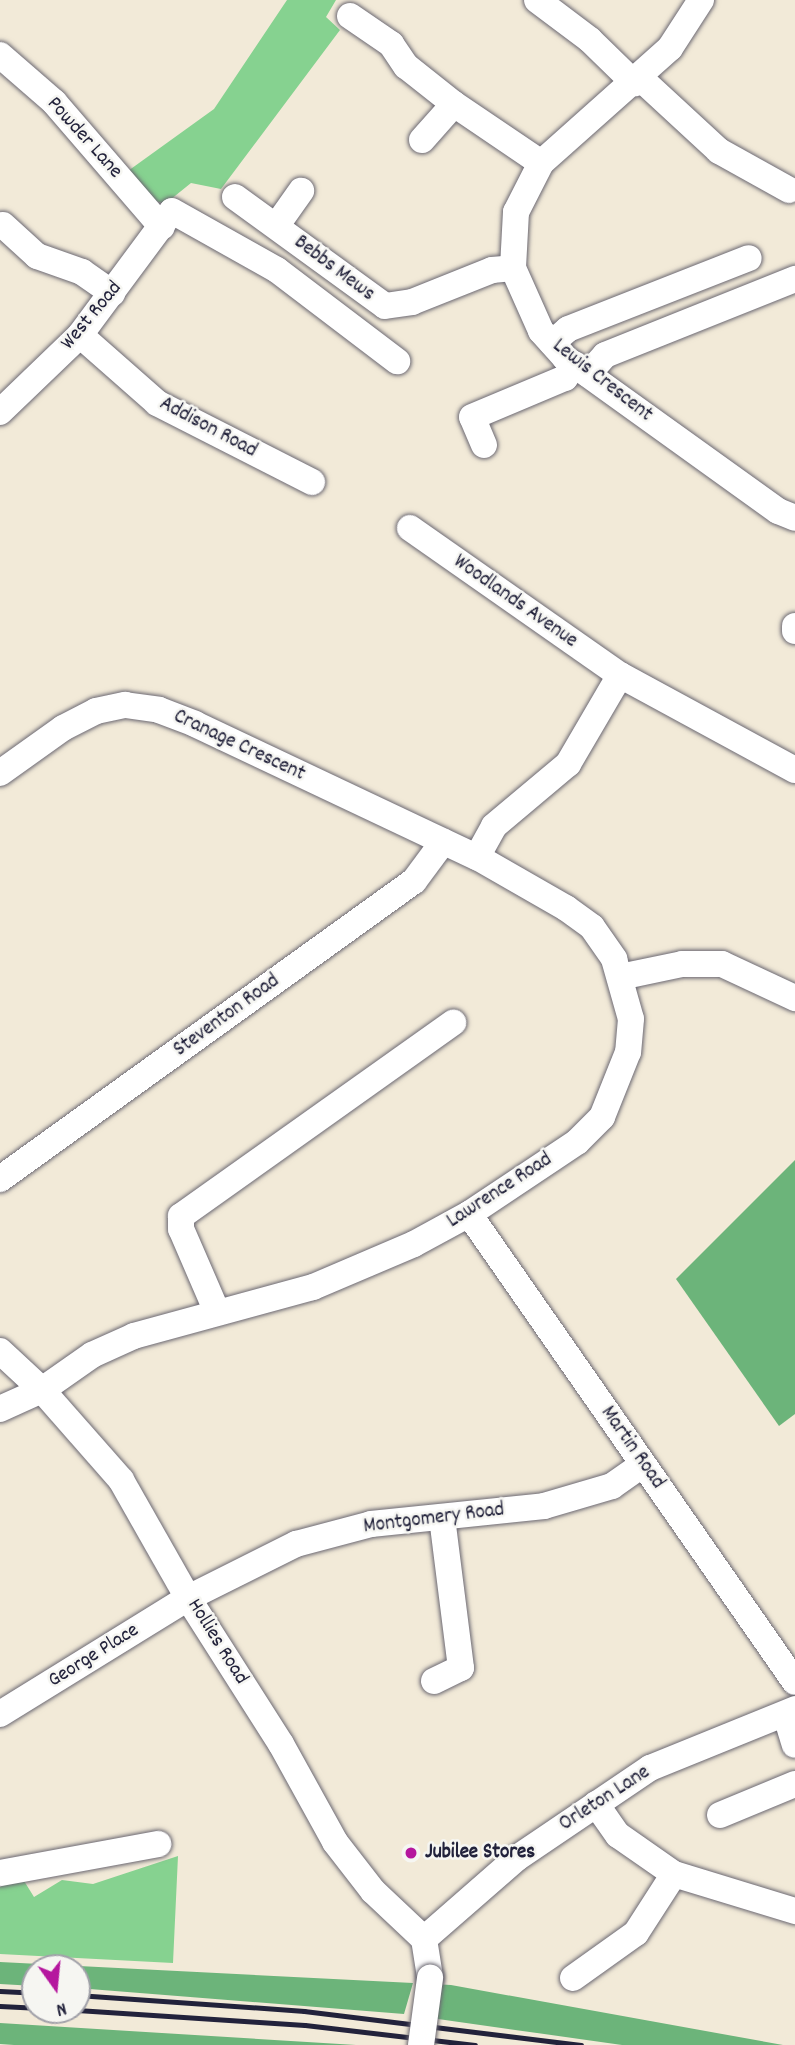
<!DOCTYPE html>
<style>
body{margin:0}
#map{position:relative;width:795px;height:2045px;overflow:hidden;background:#f2ead8;font-family:Dekko,sans-serif}
div>[style]{position:absolute}
.green>*{inset:0;background:#86d290}
.forest>*{inset:0;background:#6cb47a}
.roads{filter:drop-shadow(0 0 2px #6b6872) drop-shadow(0 0 2px #6b6872)}
.minor>*{height:26px;margin:-13px;padding:0 13px;transform-origin:13px;border-radius:13px;background:#fff}
.rail>*{height:5px;margin:-2.5px;padding:0 2.5px;transform-origin:2.5px;border-radius:2.5px;background:#22223b}
.bridges{filter:drop-shadow(0 0 2px #6b6872) drop-shadow(0 0 2px #6b6872)}
.minor-bridge>*{height:26px;margin:-13px;padding:0 13px;transform-origin:13px;border-radius:13px;background:#fff}
.dots>*{width:19px;height:19px;translate:-50% -50%;box-sizing:border-box;border:4px solid #f6f6f2;border-radius:50%}
span{translate:-50% -50%;white-space:nowrap;text-align:center;line-height:1.15;-webkit-text-stroke:5px #f6f6f2;paint-order:stroke}
.street-label{font-size:21px;color:#22223b}
.poi-label{font-size:21px;color:#22223b;font-weight:700}
.left{translate:0 -50%;text-align:left}
.north{position:absolute;left:21px;top:1954px;width:70px;height:70px;box-sizing:border-box;background:#f6f6f2;border:2px solid #a1a1a9;border-radius:50%;rotate:165deg;font-size:19px;font-weight:700;line-height:28px;text-align:center;color:#22223b}
.north::after{content:'';display:block;margin:auto;width:24px;height:32px;background:#b5179e;clip-path:polygon(50% 0,100% 100%,50% 72%,0 100%)}
</style>
<div id="map">
<div class="green">
<i style="clip-path:polygon(287px 0,336px 0,326px 17px,340px 30px,221px 189px,191px 183px,165px 204px,138px 195px,121px 176px,214px 109px)"></i>
<i style="clip-path:polygon(178px 1856px,173px 1963px,0 1954px,0 1887px,21px 1876px,34px 1897px,62px 1880px,93px 1884px)"></i>
</div>
<div class="forest">
<i style="clip-path:polygon(795px 1160px,795px 1414px,779px 1426px,676px 1279px)"></i>
<i style="clip-path:polygon(0 1962px,413px 1983px,404px 2014px,77px 1988px,77px 1968px,35px 1968px,35px 1986px,0 1984px)"></i>
<i style="clip-path:polygon(434px 1984px,451px 1985px,783px 2045px,622px 2045px,431px 2018px)"></i>
<i style="clip-path:polygon(0 2023px,356px 2045px,14px 2045px,0 2044px)"></i>
</div>
<div class="roads">
<div class="minor">
<i style="left:537px;top:0;width:66px;rotate:37deg"></i>
<i style="left:590px;top:40px;width:62px;rotate:44.3deg"></i>
<i style="left:701px;top:0;width:57px;rotate:122.9deg"></i>
<i style="left:670px;top:48px;width:173px;rotate:138.3deg"></i>
<i style="left:541px;top:163px;width:55px;rotate:117deg"></i>
<i style="left:516px;top:212px;width:56px;rotate:93.1deg"></i>
<i style="left:513px;top:268px;width:69px;rotate:66deg"></i>
<i style="left:541px;top:331px;width:36px;rotate:48deg"></i>
<i style="left:565px;top:358px;width:262px;rotate:35.7deg"></i>
<i style="left:778px;top:511px;width:18px;rotate:22deg"></i>
<i style="left:350px;top:16px;width:50px;rotate:34.3deg"></i>
<i style="left:391px;top:44px;width:27px;rotate:56deg"></i>
<i style="left:406px;top:66px;width:61px;rotate:38.4deg"></i>
<i style="left:454px;top:104px;width:105px;rotate:34.1deg"></i>
<i style="left:0;top:55px;width:72px;rotate:41deg"></i>
<i style="left:54px;top:102px;width:165px;rotate:49.2deg"></i>
<i style="left:640px;top:78px;width:108px;rotate:42.7deg"></i>
<i style="left:719px;top:151px;width:80px;rotate:29.1deg"></i>
<i style="left:422px;top:140px;width:48px;rotate:-48.4deg"></i>
<i style="left:235px;top:197px;width:185px;rotate:36deg"></i>
<i style="left:385px;top:306px;width:27px;rotate:-8deg"></i>
<i style="left:412px;top:302px;width:86px;rotate:-21.8deg"></i>
<i style="left:492px;top:270px;width:21px;rotate:-5deg"></i>
<i style="left:3px;top:225px;width:46px;rotate:42.4deg"></i>
<i style="left:37px;top:256px;width:48px;rotate:19.6deg"></i>
<i style="left:82px;top:272px;width:37px;rotate:35deg"></i>
<i style="left:277px;top:225px;width:42px;rotate:-54.8deg"></i>
<i style="left:80px;top:335px;width:103px;rotate:41.4deg"></i>
<i style="left:157px;top:403px;width:174px;rotate:27deg"></i>
<i style="left:552px;top:343px;width:21px;rotate:-41deg"></i>
<i style="left:568px;top:329px;width:194px;rotate:-21.4deg"></i>
<i style="left:588px;top:374px;width:25px;rotate:-48deg"></i>
<i style="left:605px;top:355px;width:205px;rotate:-21.8deg"></i>
<i style="left:0;top:412px;width:111px;rotate:-43.9deg"></i>
<i style="left:80px;top:335px;width:154px;rotate:-53.4deg"></i>
<i style="left:172px;top:211px;width:120px;rotate:29.3deg"></i>
<i style="left:277px;top:270px;width:151px;rotate:37.2deg"></i>
<i style="left:484px;top:445px;width:30px;rotate:-113deg"></i>
<i style="left:472px;top:417px;width:101px;rotate:-22.8deg"></i>
<i style="left:565px;top:378px;width:17px;rotate:-54deg"></i>
<i style="left:410px;top:528px;width:256px;rotate:35deg"></i>
<i style="left:620px;top:675px;width:199px;rotate:28.5deg"></i>
<i style="left:795px;top:626px;width:5px;rotate:90deg"></i>
<i style="left:0;top:773px;width:77px;rotate:-35.5deg"></i>
<i style="left:63px;top:728px;width:37px;rotate:-27deg"></i>
<i style="left:96px;top:711px;width:30px;rotate:-12deg"></i>
<i style="left:125px;top:705px;width:34px;rotate:8deg"></i>
<i style="left:159px;top:710px;width:39px;rotate:21deg"></i>
<i style="left:195px;top:724px;width:312px;rotate:25.3deg"></i>
<i style="left:477px;top:857px;width:103px;rotate:29.8deg"></i>
<i style="left:566px;top:908px;width:32px;rotate:36deg"></i>
<i style="left:592px;top:927px;width:39px;rotate:55deg"></i>
<i style="left:614px;top:959px;width:62px;rotate:74.2deg"></i>
<i style="left:631px;top:1019px;width:33px;rotate:95deg"></i>
<i style="left:628px;top:1052px;width:70px;rotate:111.8deg"></i>
<i style="left:602px;top:1117px;width:35px;rotate:135deg"></i>
<i style="left:577px;top:1142px;width:130px;rotate:146.3deg"></i>
<i style="left:469px;top:1214px;width:63px;rotate:151.4deg"></i>
<i style="left:414px;top:1244px;width:110px;rotate:156.9deg"></i>
<i style="left:313px;top:1287px;width:186px;rotate:164.7deg"></i>
<i style="left:134px;top:1336px;width:46px;rotate:155.7deg"></i>
<i style="left:92px;top:1355px;width:61px;rotate:145deg"></i>
<i style="left:42px;top:1390px;width:46px;rotate:155.7deg"></i>
<i style="left:477px;top:857px;width:35px;rotate:-61deg"></i>
<i style="left:494px;top:826px;width:97px;rotate:-40deg"></i>
<i style="left:568px;top:764px;width:103px;rotate:-59.7deg"></i>
<i style="left:620px;top:977px;width:63px;rotate:-11.8deg"></i>
<i style="left:682px;top:964px;width:40px"></i>
<i style="left:722px;top:964px;width:81px;rotate:25deg"></i>
<i style="left:0;top:1179px;width:510px;rotate:-35.75deg"></i>
<i style="left:414px;top:881px;width:49px;rotate:-53.4deg"></i>
<i style="left:469px;top:1214px;width:570px;rotate:55.14deg"></i>
<i style="left:217px;top:1312px;width:90px;rotate:-113.4deg"></i>
<i style="left:181px;top:1229px;width:13px;rotate:-90deg"></i>
<i style="left:181px;top:1216px;width:334px;rotate:-35.4deg"></i>
<i style="left:0;top:1351px;width:57px;rotate:42.9deg"></i>
<i style="left:42px;top:1390px;width:120px;rotate:48.7deg"></i>
<i style="left:121px;top:1480px;width:136px;rotate:60.4deg"></i>
<i style="left:188px;top:1598px;width:173px;rotate:57.5deg"></i>
<i style="left:281px;top:1744px;width:112px;rotate:61.1deg"></i>
<i style="left:335px;top:1842px;width:62px;rotate:52.2deg"></i>
<i style="left:373px;top:1891px;width:70px;rotate:43.3deg"></i>
<i style="left:424px;top:1939px;width:39px;rotate:81deg"></i>
<i style="left:434px;top:1681px;width:30px;rotate:-26deg"></i>
<i style="left:461px;top:1668px;width:152px;rotate:-97.2deg"></i>
<i style="left:0;top:1714px;width:221px;rotate:-31.7deg"></i>
<i style="left:188px;top:1598px;width:121px;rotate:-26.6deg"></i>
<i style="left:296px;top:1544px;width:78px;rotate:-14.9deg"></i>
<i style="left:371px;top:1524px;width:174px;rotate:-5.9deg"></i>
<i style="left:544px;top:1506px;width:71px;rotate:-16.4deg"></i>
<i style="left:612px;top:1486px;width:38px;rotate:-35deg"></i>
<i style="left:786px;top:1716px;width:30px;rotate:73deg"></i>
<i style="left:596px;top:1804px;width:38px;rotate:55deg"></i>
<i style="left:618px;top:1835px;width:68px;rotate:34.9deg"></i>
<i style="left:674px;top:1874px;width:127px;rotate:17deg"></i>
<i style="left:720px;top:1815px;width:81px;rotate:-22.5deg"></i>
<i style="left:0;top:1873px;width:161px;rotate:-10.4deg"></i>
<i style="left:424px;top:1939px;width:123px;rotate:-41.1deg"></i>
<i style="left:517px;top:1858px;width:161px;rotate:-34.1deg"></i>
<i style="left:650px;top:1768px;width:157px;rotate:-22.1deg"></i>
<i style="left:573px;top:1978px;width:77px;rotate:-35.5deg"></i>
<i style="left:636px;top:1933px;width:70px;rotate:-57.2deg"></i>
</div>
</div>
<div class="rail">
<i style="left:0;top:1991px;width:35px;rotate:3deg"></i>
<i style="left:77px;top:1995px;width:228px;rotate:4deg"></i>
<i style="left:304px;top:2011px;width:279px;rotate:7deg"></i>
<i style="left:0;top:2006px;width:35px;rotate:3deg"></i>
<i style="left:77px;top:2010px;width:228px;rotate:3.8deg"></i>
<i style="left:305px;top:2025px;width:171px;rotate:6.7deg"></i>
</div>
<div class="bridges">
<div class="minor-bridge">
<i style="left:421px;top:2045px;width:68px;rotate:-82.3deg"></i>
</div>
</div>
<div class="dots">
<i style="left:411px;top:1853px;background:#b5179e"></i>
</div>
<div class="street-label">
<span style="left:84px;top:138px;rotate:48deg">Powder Lane</span>
<span style="left:334px;top:269px;rotate:37deg">Bebbs Mews</span>
<span style="left:92px;top:316px;rotate:-50deg">West Road</span>
<span style="left:602px;top:381px;rotate:38deg">Lewis Crescent</span>
<span style="left:208px;top:428px;rotate:28deg">Addison Road</span>
<span style="left:515px;top:602px;rotate:35deg">Woodlands Avenue</span>
<span style="left:239px;top:746px;rotate:25deg">Cranage Crescent</span>
<span style="left:227px;top:1016px;rotate:-36deg">Steventon Road</span>
<span style="left:500px;top:1191px;rotate:-33deg">Lawrence Road</span>
<span style="left:632px;top:1448px;rotate:55deg">Martin Road</span>
<span style="left:434px;top:1519px;rotate:-7deg">Montgomery Road</span>
<span style="left:217px;top:1642px;rotate:58deg">Hollies Road</span>
<span style="left:94px;top:1656px;rotate:-32deg">George Place</span>
<span style="left:605px;top:1799px;rotate:-33deg">Orleton Lane</span>
</div>
<div class="poi-label">
<span class="left" style="left:425px;top:1853px">Jubilee Stores</span>
</div>
<div class="north">N</div>
</div>
